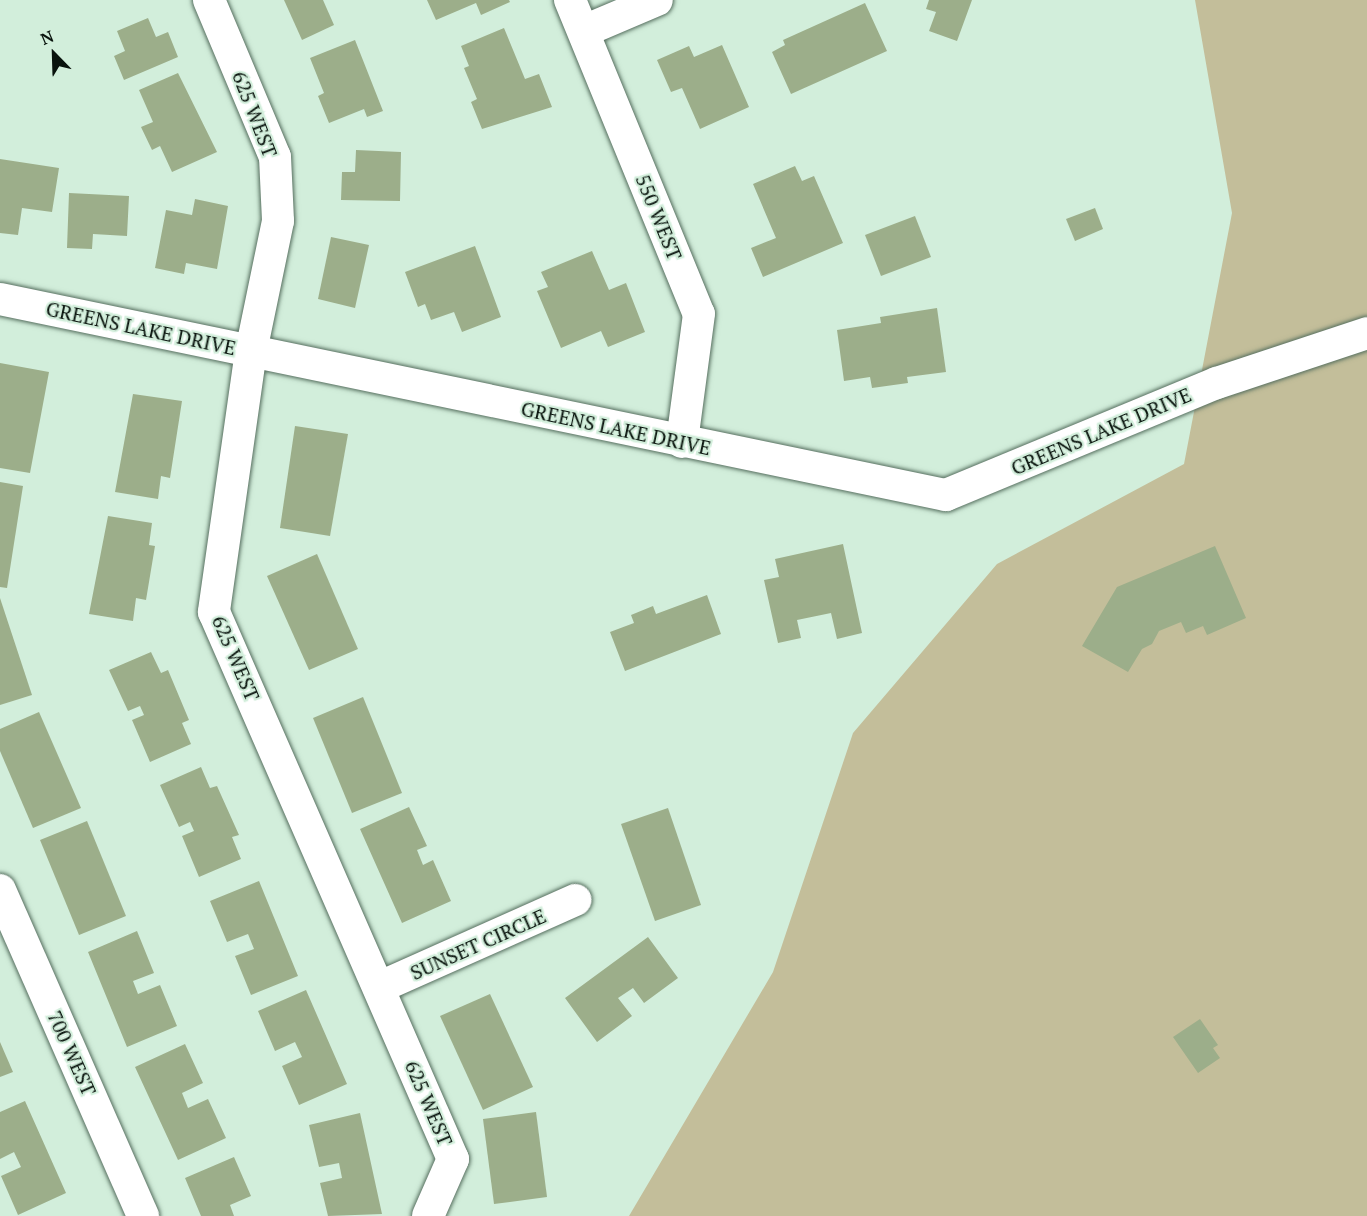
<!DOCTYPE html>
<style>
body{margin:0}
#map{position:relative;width:1367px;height:1216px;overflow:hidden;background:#d2eedb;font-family:"PT Serif",serif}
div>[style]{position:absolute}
.green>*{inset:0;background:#c3be9a}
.building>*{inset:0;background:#9cae8a}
.roads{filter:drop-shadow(0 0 2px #566f5f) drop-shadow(0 0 2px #566f5f)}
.street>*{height:32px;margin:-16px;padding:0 16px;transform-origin:16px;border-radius:16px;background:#fff}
span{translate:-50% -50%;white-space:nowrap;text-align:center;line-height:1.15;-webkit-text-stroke:4.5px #d2eedb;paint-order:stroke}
.street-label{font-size:20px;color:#09130d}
.north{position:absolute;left:24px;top:24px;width:60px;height:60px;-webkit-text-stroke:4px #d2eedb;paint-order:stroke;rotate:337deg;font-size:16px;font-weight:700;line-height:24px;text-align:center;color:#09130d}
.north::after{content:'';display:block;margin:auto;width:21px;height:27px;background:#09130d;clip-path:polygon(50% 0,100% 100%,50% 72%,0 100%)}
</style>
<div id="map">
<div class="green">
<i style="clip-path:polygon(1195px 0,1367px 0,1367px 1216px,629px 1216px,773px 972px,853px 733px,997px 564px,1184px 464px,1232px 213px)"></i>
</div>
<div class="building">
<i style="clip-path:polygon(284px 0,323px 0,334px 25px,302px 40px)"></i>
<i style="clip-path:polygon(427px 0,509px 0,510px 2px,481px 15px,476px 3px,436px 20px)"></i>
<i style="clip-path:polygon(929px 0,972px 0,957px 41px,929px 31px,936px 12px,926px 9px)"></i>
<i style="clip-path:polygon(865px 3px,887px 51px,791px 94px,772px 52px,785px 45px,783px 40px)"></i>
<i style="clip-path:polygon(148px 18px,156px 37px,168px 32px,178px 57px,124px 80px,114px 56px,125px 51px,117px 31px)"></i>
<i style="clip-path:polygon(504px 28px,525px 79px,539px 74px,552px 107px,482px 129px,471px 102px,477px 99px,464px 68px,469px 66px,461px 46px)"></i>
<i style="clip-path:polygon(355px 40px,383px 111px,367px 117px,364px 109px,329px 123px,318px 96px,324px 93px,310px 58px)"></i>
<i style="clip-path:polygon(722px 45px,749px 107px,700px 129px,682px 88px,671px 92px,657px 60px,689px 46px,694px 57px)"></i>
<i style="clip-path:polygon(178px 73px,217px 152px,172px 172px,160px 146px,152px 150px,141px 127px,153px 122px,139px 90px)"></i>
<i style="clip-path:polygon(356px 150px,401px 152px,400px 201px,341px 200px,342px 172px,355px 172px)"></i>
<i style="clip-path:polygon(0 159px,59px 168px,52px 212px,22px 208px,18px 235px,0 233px)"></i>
<i style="clip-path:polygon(795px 166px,802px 181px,814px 176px,843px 243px,763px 277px,751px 248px,776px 238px,753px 184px)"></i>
<i style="clip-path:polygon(69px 193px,129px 196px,127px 236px,93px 234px,92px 249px,67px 248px)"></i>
<i style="clip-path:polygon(195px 199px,228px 206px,217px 269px,186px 263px,184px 274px,155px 268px,166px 210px,192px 215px)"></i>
<i style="clip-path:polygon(1095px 208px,1103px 229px,1075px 241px,1066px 219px)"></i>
<i style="clip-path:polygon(915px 216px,931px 257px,881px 276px,865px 235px)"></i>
<i style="clip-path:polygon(331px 237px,369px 245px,355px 308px,318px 299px)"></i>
<i style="clip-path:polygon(475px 246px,501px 317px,462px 332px,454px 312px,431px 320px,425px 304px,418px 307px,405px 272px)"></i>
<i style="clip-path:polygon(592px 251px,609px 290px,626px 283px,645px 332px,608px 347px,601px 331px,561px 348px,537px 291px,548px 287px,541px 272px)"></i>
<i style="clip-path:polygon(937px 308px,946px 372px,907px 377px,908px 383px,872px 388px,870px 377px,844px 381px,837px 330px,881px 323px,880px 317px)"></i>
<i style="clip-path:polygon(0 363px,49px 372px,30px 473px,0 468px)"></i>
<i style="clip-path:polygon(133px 394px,182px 401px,170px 478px,161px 476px,158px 499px,115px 492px)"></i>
<i style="clip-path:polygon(295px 426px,348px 434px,330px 536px,280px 528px)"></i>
<i style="clip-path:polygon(0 482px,23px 486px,7px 588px,0 587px)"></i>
<i style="clip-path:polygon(108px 516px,152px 523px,149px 545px,155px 546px,146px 600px,136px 598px,133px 621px,89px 614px)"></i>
<i style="clip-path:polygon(843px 544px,862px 633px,837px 639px,831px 613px,797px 620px,801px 638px,778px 643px,764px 580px,779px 577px,775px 559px)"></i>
<i style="clip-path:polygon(1215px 546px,1246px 618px,1207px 635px,1203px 626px,1186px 633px,1181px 622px,1159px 631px,1152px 644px,1142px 649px,1128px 672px,1082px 646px,1117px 587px)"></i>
<i style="clip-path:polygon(317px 554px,358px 649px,309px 670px,267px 576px)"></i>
<i style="clip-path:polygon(707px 595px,721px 634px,625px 671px,610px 632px,634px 623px,631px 615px,653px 606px,656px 614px)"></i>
<i style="clip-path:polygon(0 598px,32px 695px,0 705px)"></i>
<i style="clip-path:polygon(151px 652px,161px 673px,168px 670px,189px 720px,182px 723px,191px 744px,150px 762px,132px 720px,144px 715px,140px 706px,128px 711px,109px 670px)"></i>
<i style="clip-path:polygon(363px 697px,402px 793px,352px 813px,313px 718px)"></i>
<i style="clip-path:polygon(39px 712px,81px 808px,33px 828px,0 751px,0 729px)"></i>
<i style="clip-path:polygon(201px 767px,210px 788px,217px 786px,239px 835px,232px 837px,241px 859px,199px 877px,182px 836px,194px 831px,190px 822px,179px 827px,160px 785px)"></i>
<i style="clip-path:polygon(409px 807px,427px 846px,417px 850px,423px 865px,433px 860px,451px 901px,402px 923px,360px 829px)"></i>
<i style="clip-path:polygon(668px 808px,701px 905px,655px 921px,621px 824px)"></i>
<i style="clip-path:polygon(87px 821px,126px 916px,79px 935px,40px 840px)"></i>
<i style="clip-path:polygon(259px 881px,298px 976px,251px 995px,235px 956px,254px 949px,248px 934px,227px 942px,210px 901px)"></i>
<i style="clip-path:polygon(137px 931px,154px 973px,133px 981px,138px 994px,160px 985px,177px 1026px,127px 1047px,88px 952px)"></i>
<i style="clip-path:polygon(648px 937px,678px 978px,644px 1003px,633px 988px,618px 998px,632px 1016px,597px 1042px,565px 998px)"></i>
<i style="clip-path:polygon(306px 990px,347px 1084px,299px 1105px,282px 1066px,302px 1057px,295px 1042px,275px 1051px,258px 1011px)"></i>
<i style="clip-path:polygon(490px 994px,533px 1087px,483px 1110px,440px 1016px)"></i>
<i style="clip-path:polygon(1200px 1019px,1218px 1045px,1213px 1048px,1220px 1058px,1198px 1073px,1173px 1037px)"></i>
<i style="clip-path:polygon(0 1042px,13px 1072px,0 1077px)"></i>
<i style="clip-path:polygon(185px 1044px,203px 1083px,182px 1093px,188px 1108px,208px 1099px,226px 1138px,178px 1160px,135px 1067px)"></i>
<i style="clip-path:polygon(25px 1101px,66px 1193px,18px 1215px,1px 1176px,21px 1167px,14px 1152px,0 1159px,0 1112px)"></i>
<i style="clip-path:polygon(536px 1112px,547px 1197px,494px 1204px,483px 1119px)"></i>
<i style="clip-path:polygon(360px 1113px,382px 1214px,328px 1216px,320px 1183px,342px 1178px,339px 1163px,319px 1167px,309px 1125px)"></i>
<i style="clip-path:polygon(234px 1157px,251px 1196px,230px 1205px,234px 1216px,201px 1216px,185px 1178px)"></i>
</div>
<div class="roads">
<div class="street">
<i style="left:209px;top:0;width:170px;rotate:67.2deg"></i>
<i style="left:275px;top:157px;width:64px;rotate:87.3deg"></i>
<i style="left:278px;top:221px;width:133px;rotate:101.7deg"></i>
<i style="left:251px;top:351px;width:264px;rotate:98.1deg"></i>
<i style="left:214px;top:612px;width:597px;rotate:66.4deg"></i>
<i style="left:453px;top:1159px;width:62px;rotate:113.7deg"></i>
<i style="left:570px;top:0;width:339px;rotate:67.7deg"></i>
<i style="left:699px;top:314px;width:129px;rotate:97.6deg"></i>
<i style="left:584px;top:31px;width:79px;rotate:-23deg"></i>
<i style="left:0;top:299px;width:966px;rotate:11.71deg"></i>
<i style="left:946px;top:495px;width:293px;rotate:-22.5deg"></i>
<i style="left:1217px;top:383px;width:158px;rotate:-18.4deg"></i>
<i style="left:0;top:890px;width:356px;rotate:66.3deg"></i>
<i style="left:380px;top:987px;width:214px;rotate:-24deg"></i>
</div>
</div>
<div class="street-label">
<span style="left:255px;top:114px;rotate:69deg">625 WEST</span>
<span style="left:659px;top:217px;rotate:68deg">550 WEST</span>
<span style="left:141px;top:328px;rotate:12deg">GREENS LAKE DRIVE</span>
<span style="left:616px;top:428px;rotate:12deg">GREENS LAKE DRIVE</span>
<span style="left:1101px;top:431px;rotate:-23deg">GREENS LAKE DRIVE</span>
<span style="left:236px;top:658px;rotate:67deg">625 WEST</span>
<span style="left:478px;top:944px;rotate:-24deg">SUNSET CIRCLE</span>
<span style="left:72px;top:1053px;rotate:66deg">700 WEST</span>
<span style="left:429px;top:1103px;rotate:67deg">625 WEST</span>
</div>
<div class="north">N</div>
</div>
